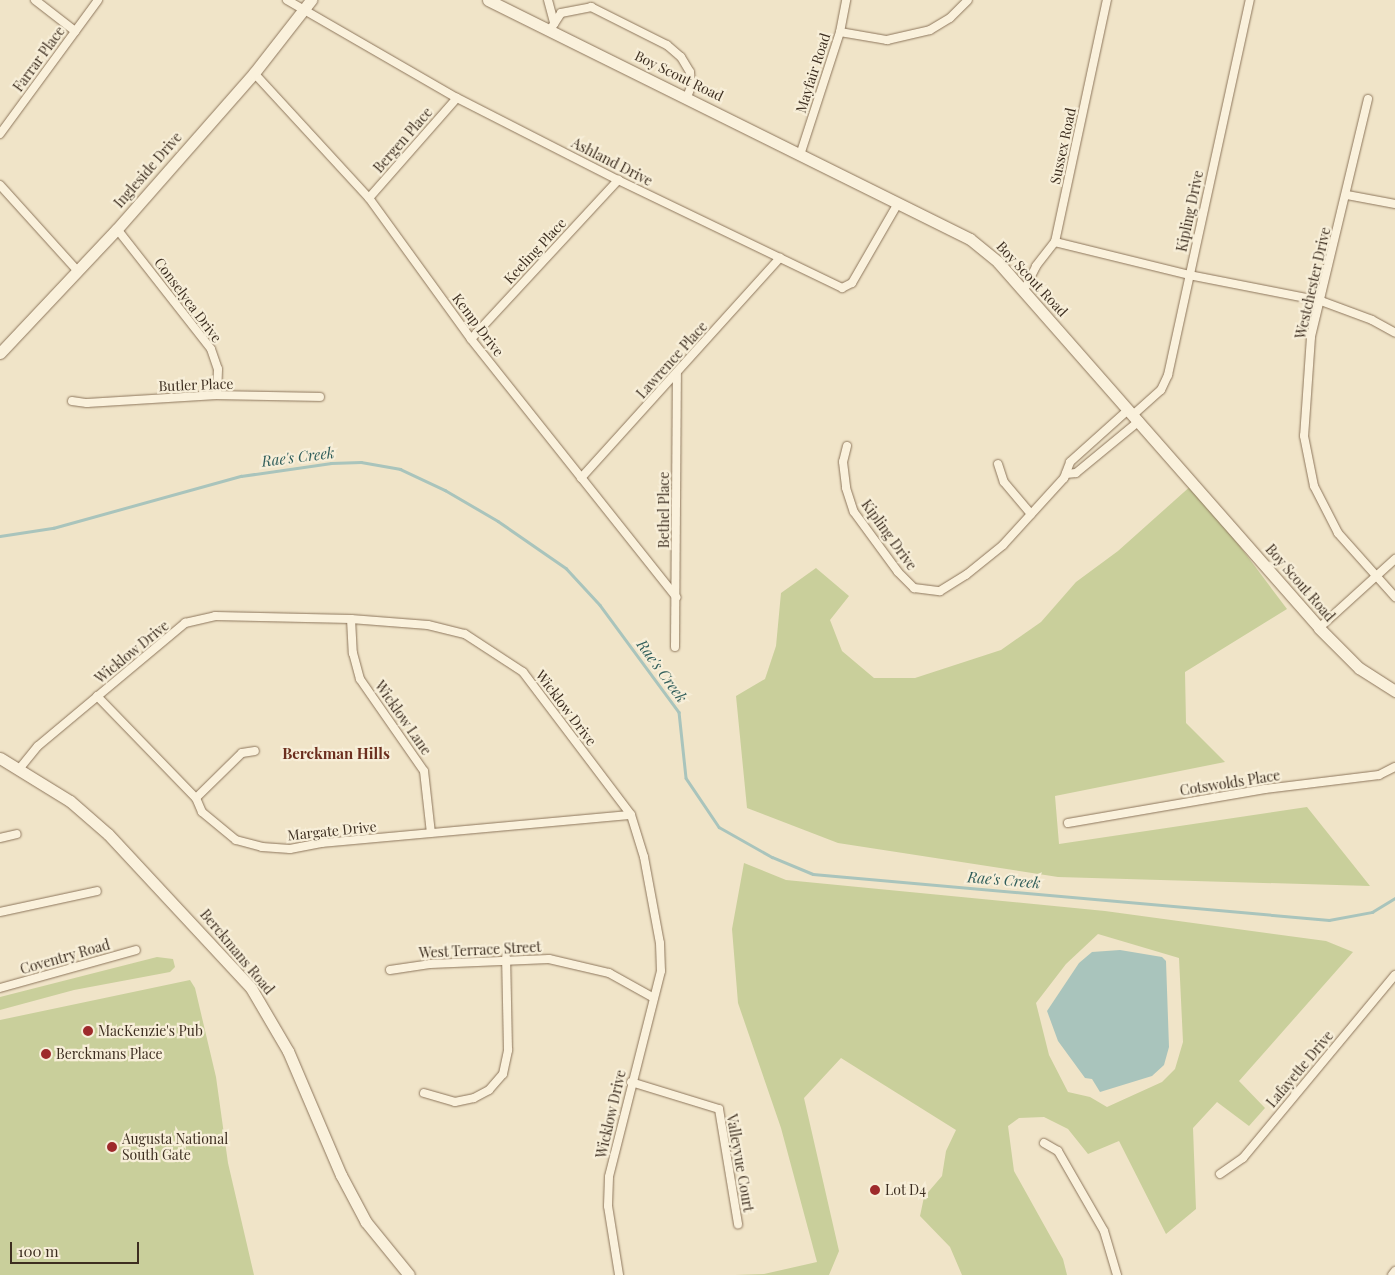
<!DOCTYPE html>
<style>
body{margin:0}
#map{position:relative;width:1395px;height:1275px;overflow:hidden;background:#f0e4c8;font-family:"Playfair Display",serif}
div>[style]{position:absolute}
.green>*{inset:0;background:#c9cf9b}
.water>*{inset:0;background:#a9c4bc}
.stream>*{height:2.5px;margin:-1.25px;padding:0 1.25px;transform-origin:1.25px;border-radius:1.25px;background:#a9c4bc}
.roads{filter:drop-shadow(0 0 1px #8d765c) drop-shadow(0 0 1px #8d765c)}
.street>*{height:8px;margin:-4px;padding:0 4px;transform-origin:4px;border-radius:4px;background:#faf1dc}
.secondary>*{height:11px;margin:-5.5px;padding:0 5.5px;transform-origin:5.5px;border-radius:5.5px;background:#faf1dc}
.dots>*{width:14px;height:14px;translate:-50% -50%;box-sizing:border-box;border:2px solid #f7eed8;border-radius:50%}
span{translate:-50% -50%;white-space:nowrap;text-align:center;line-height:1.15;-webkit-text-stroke:4.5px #f7eed8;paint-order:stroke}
.street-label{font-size:14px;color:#3d2e20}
.poi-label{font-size:14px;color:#3d2e20}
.left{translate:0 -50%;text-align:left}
.water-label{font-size:15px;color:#2f5d5a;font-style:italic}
.neighbourhood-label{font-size:15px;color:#6b2e1e;font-weight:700}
.scale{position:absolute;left:10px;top:1242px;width:129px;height:22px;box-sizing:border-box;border:2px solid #3d2e20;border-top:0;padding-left:6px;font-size:15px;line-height:18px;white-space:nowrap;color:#3d2e20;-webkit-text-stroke:4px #f7eed8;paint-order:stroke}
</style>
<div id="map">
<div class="green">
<i style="clip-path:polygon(1193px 484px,1287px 609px,1185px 672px,1186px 723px,1225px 762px,1055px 796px,1059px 844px,1307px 807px,1370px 886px,1058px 877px,838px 843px,747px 808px,736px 696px,765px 679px,776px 646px,781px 593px,816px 568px,849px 596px,830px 620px,842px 651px,874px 678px,915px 678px,1001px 650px,1041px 622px,1076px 582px,1118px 551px)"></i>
<i style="clip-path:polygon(evenodd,744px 863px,786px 880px,1105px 911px,1326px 941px,1353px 952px,1239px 1081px,1265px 1108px,1249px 1126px,1217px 1102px,1193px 1128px,1196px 1209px,1166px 1234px,1119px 1141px,1088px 1154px,1068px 1129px,1044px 1117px,1019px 1118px,1008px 1126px,1014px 1171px,1063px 1259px,1067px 1275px,962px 1275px,950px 1247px,920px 1216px,924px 1197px,942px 1176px,946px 1151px,956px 1130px,841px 1058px,804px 1098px,839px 1251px,829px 1275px,735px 1275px,764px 1274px,817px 1262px,781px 1128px,738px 1003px,732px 929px,744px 863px,1098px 934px,1179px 958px,1183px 1042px,1175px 1069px,1162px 1082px,1107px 1107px,1090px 1097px,1068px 1092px,1049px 1055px,1036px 1003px,1066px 964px,1098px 934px)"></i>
<i style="clip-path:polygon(157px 957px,173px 959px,175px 967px,170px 972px,74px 990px,0 1010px,0 997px)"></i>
<i style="clip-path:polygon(190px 980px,195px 988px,216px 1077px,228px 1163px,254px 1275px,0 1275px,0 1020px)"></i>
</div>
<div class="water">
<i style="clip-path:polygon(1120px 950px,1162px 957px,1166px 961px,1169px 1047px,1164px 1065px,1152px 1076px,1100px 1092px,1092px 1079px,1085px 1078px,1058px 1041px,1047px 1011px,1079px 963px,1092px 952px)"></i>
</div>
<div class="stream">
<i style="left:0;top:536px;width:54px;rotate:-8.6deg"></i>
<i style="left:53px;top:528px;width:195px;rotate:-15.5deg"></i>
<i style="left:241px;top:476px;width:91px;rotate:-8.2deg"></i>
<i style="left:331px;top:463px;width:30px;rotate:-2deg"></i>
<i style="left:361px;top:462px;width:40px;rotate:10deg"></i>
<i style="left:400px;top:469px;width:50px;rotate:25deg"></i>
<i style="left:445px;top:490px;width:61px;rotate:30.3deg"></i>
<i style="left:498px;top:521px;width:83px;rotate:34.7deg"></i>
<i style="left:566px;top:568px;width:50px;rotate:47.4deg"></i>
<i style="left:600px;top:605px;width:133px;rotate:53.6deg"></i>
<i style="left:679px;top:712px;width:66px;rotate:83.9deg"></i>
<i style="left:686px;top:778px;width:59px;rotate:56deg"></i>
<i style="left:719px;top:827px;width:61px;rotate:29.5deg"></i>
<i style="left:772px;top:857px;width:44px;rotate:22.5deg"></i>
<i style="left:813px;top:874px;width:518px;rotate:5.09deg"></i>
<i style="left:1329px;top:920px;width:44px;rotate:-10.5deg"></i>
<i style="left:1372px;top:912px;width:27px;rotate:-31deg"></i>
</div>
<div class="roads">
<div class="street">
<i style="left:35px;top:0;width:51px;rotate:37.8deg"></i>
<i style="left:287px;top:0;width:196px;rotate:30deg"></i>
<i style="left:457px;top:98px;width:181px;rotate:27deg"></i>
<i style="left:618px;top:180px;width:249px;rotate:25.7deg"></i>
<i style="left:842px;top:288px;width:11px;rotate:-27deg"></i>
<i style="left:852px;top:283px;width:90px;rotate:-60deg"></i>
<i style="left:548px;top:0;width:24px;rotate:75deg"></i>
<i style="left:550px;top:30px;width:20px;rotate:-57deg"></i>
<i style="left:561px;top:13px;width:31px;rotate:-11deg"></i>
<i style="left:591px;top:7px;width:85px;rotate:26.6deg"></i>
<i style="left:667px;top:45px;width:18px;rotate:41deg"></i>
<i style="left:681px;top:57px;width:17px;rotate:59deg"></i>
<i style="left:690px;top:72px;width:15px;rotate:86deg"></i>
<i style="left:691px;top:87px;width:11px;rotate:112deg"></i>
<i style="left:840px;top:32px;width:48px;rotate:9.7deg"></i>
<i style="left:887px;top:40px;width:44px;rotate:-13.1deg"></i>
<i style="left:930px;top:30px;width:23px;rotate:-31deg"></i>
<i style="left:950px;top:18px;width:25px;rotate:-45deg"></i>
<i style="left:254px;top:73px;width:170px;rotate:47.4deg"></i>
<i style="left:369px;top:198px;width:174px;rotate:54.1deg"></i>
<i style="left:471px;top:339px;width:330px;rotate:51.5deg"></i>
<i style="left:1368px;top:99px;width:245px;rotate:103.5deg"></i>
<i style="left:1311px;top:337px;width:99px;rotate:94deg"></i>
<i style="left:1304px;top:436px;width:51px;rotate:78.7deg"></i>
<i style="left:1314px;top:486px;width:53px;rotate:62.9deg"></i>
<i style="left:1338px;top:533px;width:86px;rotate:48.3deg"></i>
<i style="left:0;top:134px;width:166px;rotate:-53.8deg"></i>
<i style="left:801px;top:152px;width:126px;rotate:-72deg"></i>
<i style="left:840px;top:32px;width:33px;rotate:-79deg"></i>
<i style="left:0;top:185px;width:113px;rotate:47.9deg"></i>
<i style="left:1347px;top:195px;width:49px;rotate:10.6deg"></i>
<i style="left:369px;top:198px;width:133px;rotate:-48.7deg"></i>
<i style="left:117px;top:229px;width:152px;rotate:51.9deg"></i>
<i style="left:211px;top:349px;width:21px;rotate:71deg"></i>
<i style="left:218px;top:369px;width:26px;rotate:92deg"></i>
<i style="left:1055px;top:242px;width:138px;rotate:13.8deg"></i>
<i style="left:1189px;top:275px;width:135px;rotate:11.1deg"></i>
<i style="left:1321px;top:301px;width:54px;rotate:20.4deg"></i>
<i style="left:1372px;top:320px;width:26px;rotate:29deg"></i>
<i style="left:1024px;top:290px;width:27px;rotate:-63deg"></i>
<i style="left:1036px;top:266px;width:31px;rotate:-52deg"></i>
<i style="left:1055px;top:242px;width:248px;rotate:-77.9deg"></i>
<i style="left:471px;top:339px;width:217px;rotate:-47.2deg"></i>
<i style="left:72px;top:401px;width:15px;rotate:8deg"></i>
<i style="left:87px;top:403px;width:130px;rotate:-3.5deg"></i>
<i style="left:217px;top:395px;width:103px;rotate:1.1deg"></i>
<i style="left:1134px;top:414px;width:36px;rotate:-42deg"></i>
<i style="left:1161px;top:390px;width:17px;rotate:-65deg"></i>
<i style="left:1168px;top:375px;width:384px;rotate:-77.7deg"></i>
<i style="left:847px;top:446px;width:16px;rotate:104deg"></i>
<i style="left:843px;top:462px;width:26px;rotate:83deg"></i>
<i style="left:846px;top:488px;width:25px;rotate:72deg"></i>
<i style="left:854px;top:512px;width:74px;rotate:53.7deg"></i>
<i style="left:898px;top:572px;width:23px;rotate:45deg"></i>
<i style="left:914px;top:588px;width:26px;rotate:7deg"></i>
<i style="left:940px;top:591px;width:31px;rotate:-32deg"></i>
<i style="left:966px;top:575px;width:48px;rotate:-39deg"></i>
<i style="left:1003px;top:545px;width:91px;rotate:-47.7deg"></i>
<i style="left:1064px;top:478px;width:17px;rotate:-69deg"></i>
<i style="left:1070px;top:462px;width:79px;rotate:-41.9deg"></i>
<i style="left:998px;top:464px;width:19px;rotate:72deg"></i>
<i style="left:1004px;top:482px;width:42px;rotate:49.8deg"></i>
<i style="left:1066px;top:474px;width:10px;rotate:-6deg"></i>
<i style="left:1076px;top:473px;width:82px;rotate:-39.5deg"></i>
<i style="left:581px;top:478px;width:297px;rotate:-47.9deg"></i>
<i style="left:351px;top:619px;width:34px;rotate:87deg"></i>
<i style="left:353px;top:653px;width:27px;rotate:75deg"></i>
<i style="left:360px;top:679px;width:112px;rotate:55.2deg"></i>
<i style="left:424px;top:771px;width:62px;rotate:83.6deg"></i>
<i style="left:1319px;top:628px;width:103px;rotate:-42.2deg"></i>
<i style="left:675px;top:647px;width:274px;rotate:-89.6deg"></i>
<i style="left:97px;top:696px;width:142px;rotate:45.9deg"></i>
<i style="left:196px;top:798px;width:15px;rotate:67deg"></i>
<i style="left:202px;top:812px;width:44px;rotate:39.5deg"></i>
<i style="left:236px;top:840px;width:27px;rotate:15deg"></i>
<i style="left:262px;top:847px;width:28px;rotate:4deg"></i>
<i style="left:290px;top:849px;width:33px;rotate:-11deg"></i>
<i style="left:322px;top:843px;width:310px;rotate:-5.2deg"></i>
<i style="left:20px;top:768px;width:28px;rotate:-51deg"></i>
<i style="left:38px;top:746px;width:192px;rotate:-39.9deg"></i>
<i style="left:185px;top:623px;width:31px;rotate:-13deg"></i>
<i style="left:215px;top:616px;width:136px;rotate:1.3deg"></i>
<i style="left:351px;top:619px;width:77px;rotate:4.5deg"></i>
<i style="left:428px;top:625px;width:38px;rotate:14deg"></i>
<i style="left:465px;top:634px;width:69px;rotate:33.2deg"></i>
<i style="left:523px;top:672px;width:179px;rotate:52.9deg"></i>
<i style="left:631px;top:815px;width:44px;rotate:72.8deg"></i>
<i style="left:644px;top:857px;width:87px;rotate:79.5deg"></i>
<i style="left:660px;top:943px;width:28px;rotate:88deg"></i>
<i style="left:661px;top:971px;width:212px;rotate:104.2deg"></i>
<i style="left:609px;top:1177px;width:29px;rotate:92deg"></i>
<i style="left:608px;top:1206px;width:70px;rotate:80.9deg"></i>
<i style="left:196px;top:798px;width:64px;rotate:-44.4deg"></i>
<i style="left:242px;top:753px;width:13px;rotate:-9deg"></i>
<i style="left:1068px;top:823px;width:200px;rotate:-9.8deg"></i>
<i style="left:1265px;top:789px;width:115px;rotate:-7deg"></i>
<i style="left:1379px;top:775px;width:18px;rotate:-27deg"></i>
<i style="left:0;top:838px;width:17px;rotate:-13deg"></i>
<i style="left:0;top:912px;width:99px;rotate:-12.2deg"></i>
<i style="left:390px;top:970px;width:40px;rotate:-8.5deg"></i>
<i style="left:430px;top:964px;width:119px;rotate:-2.4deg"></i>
<i style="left:549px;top:959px;width:62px;rotate:13.1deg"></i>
<i style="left:609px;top:973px;width:51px;rotate:29.1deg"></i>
<i style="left:0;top:988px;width:141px;rotate:-15.6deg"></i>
<i style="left:631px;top:1082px;width:92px;rotate:17.1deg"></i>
<i style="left:719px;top:1109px;width:117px;rotate:80.6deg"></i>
<i style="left:424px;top:1093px;width:32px;rotate:16deg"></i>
<i style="left:455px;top:1102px;width:19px;rotate:-12deg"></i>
<i style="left:474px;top:1098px;width:17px;rotate:-28deg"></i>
<i style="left:489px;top:1090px;width:21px;rotate:-49deg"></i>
<i style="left:503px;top:1074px;width:25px;rotate:-78deg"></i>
<i style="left:508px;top:1050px;width:92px;rotate:-91.2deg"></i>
<i style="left:1044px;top:1143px;width:16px;rotate:30deg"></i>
<i style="left:1058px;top:1151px;width:92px;rotate:60.1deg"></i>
<i style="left:1104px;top:1231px;width:46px;rotate:73.5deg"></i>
<i style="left:1220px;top:1174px;width:28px;rotate:-35deg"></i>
<i style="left:1243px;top:1158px;width:238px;rotate:-50.3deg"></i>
<i style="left:1392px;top:1275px;width:5px;rotate:-53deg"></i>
</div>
<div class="secondary">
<i style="left:488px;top:0;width:538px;rotate:26.37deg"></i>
<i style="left:970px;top:239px;width:36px;rotate:39deg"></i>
<i style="left:998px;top:262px;width:487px;rotate:48.7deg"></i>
<i style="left:1319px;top:628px;width:57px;rotate:45deg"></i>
<i style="left:1359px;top:668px;width:43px;rotate:32.6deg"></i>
<i style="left:0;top:353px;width:170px;rotate:-46.7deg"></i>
<i style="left:117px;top:229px;width:208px;rotate:-48.7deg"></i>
<i style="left:254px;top:73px;width:93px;rotate:-52deg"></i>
<i style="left:0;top:758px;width:82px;rotate:31.6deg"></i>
<i style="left:70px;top:801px;width:50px;rotate:41deg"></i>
<i style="left:108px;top:834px;width:210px;rotate:47.1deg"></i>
<i style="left:251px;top:988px;width:73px;rotate:59.6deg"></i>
<i style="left:288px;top:1051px;width:135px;rotate:66.9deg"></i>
<i style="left:341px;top:1175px;width:53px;rotate:62deg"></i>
<i style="left:366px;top:1222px;width:68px;rotate:50.9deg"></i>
</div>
</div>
<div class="dots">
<i style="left:88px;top:1031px;background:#9e2a2b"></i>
<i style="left:46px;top:1054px;background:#9e2a2b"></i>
<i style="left:112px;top:1147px;background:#9e2a2b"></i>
<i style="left:875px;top:1190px;background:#9e2a2b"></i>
</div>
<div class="street-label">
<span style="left:39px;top:59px;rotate:-54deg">Farrar Place</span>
<span style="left:813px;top:73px;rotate:-72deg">Mayfair Road</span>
<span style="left:679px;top:76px;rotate:26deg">Boy Scout Road</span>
<span style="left:403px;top:140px;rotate:-49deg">Bergen Place</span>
<span style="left:1063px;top:146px;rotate:-78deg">Sussex Road</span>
<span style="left:612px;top:162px;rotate:27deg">Ashland Drive</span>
<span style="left:148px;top:170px;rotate:-49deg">Ingleside Drive</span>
<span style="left:1190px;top:211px;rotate:-78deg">Kipling Drive</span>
<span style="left:535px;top:251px;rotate:-47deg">Keeling Place</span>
<span style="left:1032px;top:279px;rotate:47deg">Boy Scout Road</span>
<span style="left:1313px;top:283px;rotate:-77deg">Westchester Drive</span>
<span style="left:188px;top:300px;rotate:53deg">Conselyea Drive</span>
<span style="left:478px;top:325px;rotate:53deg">Kemp Drive</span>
<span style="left:672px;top:360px;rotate:-48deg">Lawrence Place</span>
<span style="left:196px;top:385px;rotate:-2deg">Butler Place</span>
<span style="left:664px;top:510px;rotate:-90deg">Bethel Place</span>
<span style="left:889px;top:535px;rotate:54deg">Kipling Drive</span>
<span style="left:1300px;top:583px;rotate:49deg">Boy Scout Road</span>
<span style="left:132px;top:652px;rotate:-39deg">Wicklow Drive</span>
<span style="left:566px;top:708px;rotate:53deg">Wicklow Drive</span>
<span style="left:403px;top:718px;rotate:55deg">Wicklow Lane</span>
<span style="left:1230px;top:783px;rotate:-9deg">Cotswolds Place</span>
<span style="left:332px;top:831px;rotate:-6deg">Margate Drive</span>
<span style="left:480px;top:950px;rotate:-3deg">West Terrace Street</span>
<span style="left:237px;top:952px;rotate:50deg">Berckmans Road</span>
<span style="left:65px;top:957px;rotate:-16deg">Coventry Road</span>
<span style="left:1300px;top:1069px;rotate:-50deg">Lafayette Drive</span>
<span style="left:611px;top:1114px;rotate:-77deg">Wicklow Drive</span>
<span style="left:740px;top:1163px;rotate:80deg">Valleyvue Court</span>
</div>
<div class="poi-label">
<span class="left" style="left:98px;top:1031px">MacKenzie's Pub</span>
<span class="left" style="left:56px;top:1054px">Berckmans Place</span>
<span class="left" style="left:122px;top:1147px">Augusta National<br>South Gate</span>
<span class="left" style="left:885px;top:1190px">Lot D4</span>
</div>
<div class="water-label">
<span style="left:298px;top:457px;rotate:-7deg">Rae's Creek</span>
<span style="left:662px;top:671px;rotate:54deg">Rae's Creek</span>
<span style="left:1004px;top:880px;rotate:5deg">Rae's Creek</span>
</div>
<div class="neighbourhood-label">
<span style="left:336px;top:754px">Berckman Hills</span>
</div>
<div class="scale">100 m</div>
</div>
